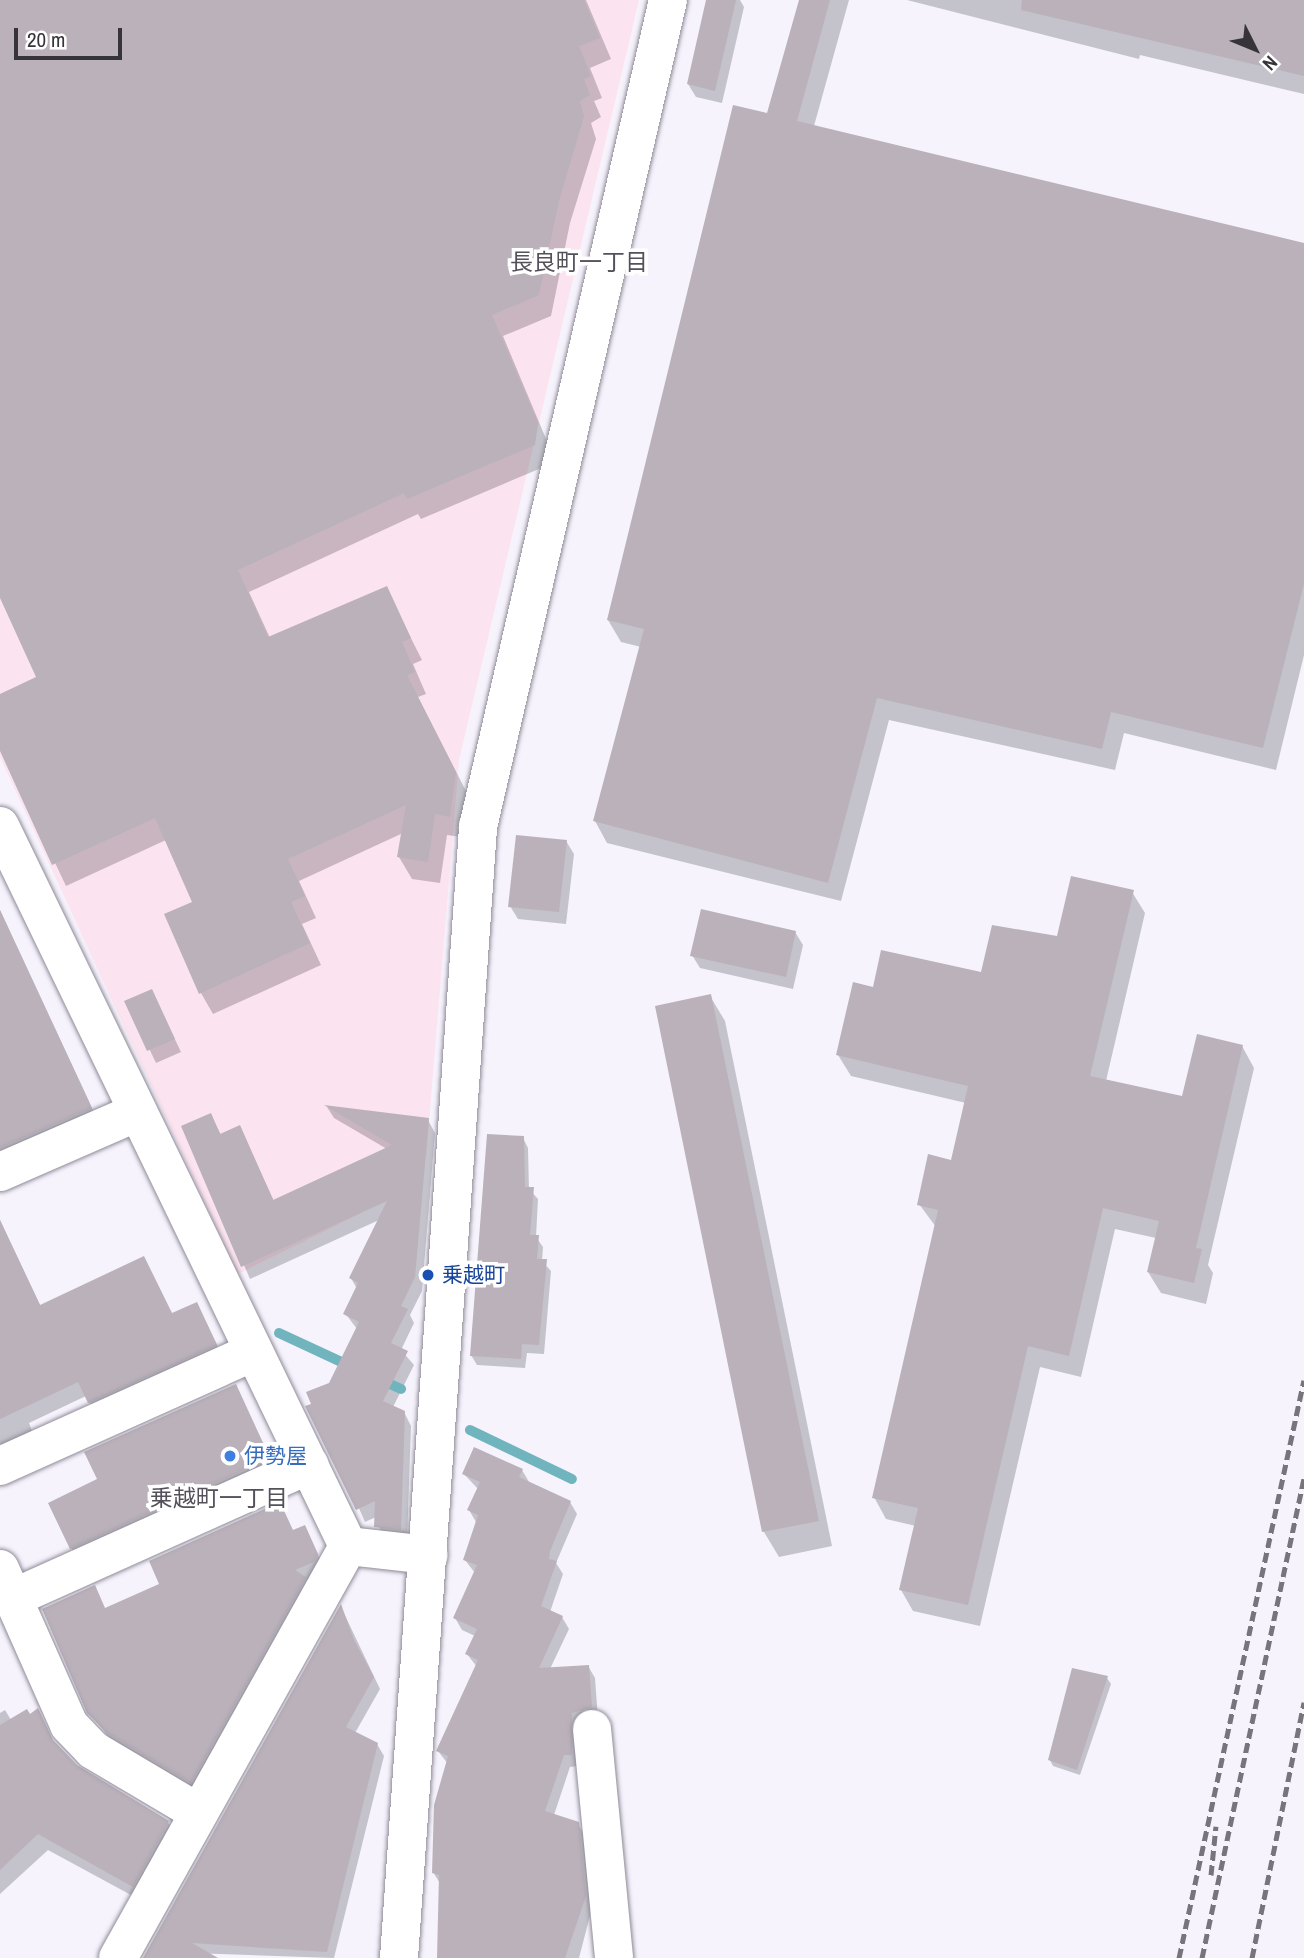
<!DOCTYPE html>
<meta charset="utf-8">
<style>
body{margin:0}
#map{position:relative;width:1304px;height:1958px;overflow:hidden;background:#f6f3fd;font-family:"Archivo Narrow","Noto Sans JP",sans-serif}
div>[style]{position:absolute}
.industrial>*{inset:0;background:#fbe3ef}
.shadow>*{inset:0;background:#0003}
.stream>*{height:10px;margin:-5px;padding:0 5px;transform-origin:5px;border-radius:5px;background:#70b4be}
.building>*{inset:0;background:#bab1bb}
.roads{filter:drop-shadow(0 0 2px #8f8b97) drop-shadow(0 0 2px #8f8b97)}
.minor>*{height:38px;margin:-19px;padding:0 19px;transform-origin:19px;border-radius:19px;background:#fff}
.rail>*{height:5px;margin-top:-2.5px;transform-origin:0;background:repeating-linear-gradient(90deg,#77747b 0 10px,transparent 0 15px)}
.dots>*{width:19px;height:19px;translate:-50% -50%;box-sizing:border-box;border:4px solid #fff;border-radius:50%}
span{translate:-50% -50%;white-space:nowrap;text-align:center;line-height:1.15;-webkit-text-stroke:7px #fff;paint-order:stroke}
.transit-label{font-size:21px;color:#164399}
.left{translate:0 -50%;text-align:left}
.shop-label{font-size:21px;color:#366cbe}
.neighbourhood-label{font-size:23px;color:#54515b}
.north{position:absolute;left:1220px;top:14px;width:70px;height:70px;-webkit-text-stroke:5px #fff;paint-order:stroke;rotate:133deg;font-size:19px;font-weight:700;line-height:28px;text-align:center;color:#363439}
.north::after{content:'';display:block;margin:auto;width:24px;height:32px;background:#363439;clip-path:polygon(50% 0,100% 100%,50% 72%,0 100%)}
.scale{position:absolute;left:14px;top:28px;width:108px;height:32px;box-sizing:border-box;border:4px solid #363439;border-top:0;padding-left:9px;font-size:21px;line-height:24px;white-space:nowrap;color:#363439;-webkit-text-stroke:5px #fff;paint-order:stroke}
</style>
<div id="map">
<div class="industrial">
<i style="clip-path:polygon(0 0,639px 0,459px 760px,426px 1158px,402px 1156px,369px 1209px,238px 1274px,0 757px)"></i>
</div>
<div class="shadow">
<i style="clip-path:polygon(0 0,586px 0,611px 59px,590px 68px,602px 98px,594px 101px,601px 117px,591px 123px,596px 139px,570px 223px,551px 316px,503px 336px,549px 446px,546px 466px,421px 519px,418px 514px,249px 592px,270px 638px,386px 589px,422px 660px,413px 664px,426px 694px,418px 697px,468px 795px,461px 837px,447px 835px,440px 883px,412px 879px,399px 857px,403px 833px,299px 881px,316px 918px,302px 924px,321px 965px,213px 1014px,201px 993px,195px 902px,166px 840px,66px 886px,0 747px,0 696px,38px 678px,0 593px)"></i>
<i style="clip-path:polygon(708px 0,740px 0,744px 7px,722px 103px,696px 97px,688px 84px)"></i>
<i style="clip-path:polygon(800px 0,849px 0,814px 126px,1304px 245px,1304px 655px,1276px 770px,1124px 733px,1115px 770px,889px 720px,841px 901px,607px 843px,595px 821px,641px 647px,621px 642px,608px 620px,768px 115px)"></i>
<i style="clip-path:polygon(907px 0,1304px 0,1304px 94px,1140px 55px,1139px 59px)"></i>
<i style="clip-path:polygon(566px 841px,574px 854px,566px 924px,518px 919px,510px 906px)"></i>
<i style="clip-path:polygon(1132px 892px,1145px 913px,1106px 1081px,1184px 1098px,1242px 1046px,1254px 1068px,1208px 1265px,1213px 1273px,1206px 1304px,1161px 1293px,1148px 1272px,1156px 1238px,1115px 1229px,1081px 1377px,1040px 1367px,980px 1626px,913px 1611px,901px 1590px,916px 1526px,886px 1519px,874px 1497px,936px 1227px,919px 1204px,952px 1162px,966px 1103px,851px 1076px,838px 1055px,874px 989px,982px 974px,1058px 938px)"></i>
<i style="clip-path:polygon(0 910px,99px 1123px,0 1165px)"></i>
<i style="clip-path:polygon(795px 932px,803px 945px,793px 989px,700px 968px,692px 955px)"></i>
<i style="clip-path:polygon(152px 991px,181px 1052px,156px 1063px,127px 1002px)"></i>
<i style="clip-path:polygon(710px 996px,725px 1021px,832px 1546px,779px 1557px,764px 1532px,657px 1007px)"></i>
<i style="clip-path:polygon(327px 1107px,428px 1120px,435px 1133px,422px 1291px,410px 1315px,414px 1323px,401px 1350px,414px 1365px,393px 1407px,404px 1412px,411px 1426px,407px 1542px,383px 1539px,376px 1517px,365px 1522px,314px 1405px,330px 1384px,357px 1329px,345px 1313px,357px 1289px,351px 1278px,379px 1220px,250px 1279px,184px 1127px,211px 1115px,221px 1135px,246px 1140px,274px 1201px,387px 1149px,334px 1118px)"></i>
<i style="clip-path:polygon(523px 1138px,528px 1148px,529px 1189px,538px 1199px,536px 1237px,543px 1247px,542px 1261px,551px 1271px,544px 1354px,527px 1353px,525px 1368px,477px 1365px,471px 1355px)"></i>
<i style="clip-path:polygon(0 1220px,41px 1307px,204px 1318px,224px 1359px,97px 1416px,86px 1396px,29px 1423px,34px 1436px,4px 1450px,0 1443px)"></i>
<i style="clip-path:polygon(241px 1398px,276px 1470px,78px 1559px,71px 1548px,99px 1480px)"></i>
<i style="clip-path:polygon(522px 1470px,529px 1482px,570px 1502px,577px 1514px,556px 1563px,563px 1574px,550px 1612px,562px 1617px,569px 1629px,550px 1669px,588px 1666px,595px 1678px,598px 1719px,578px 1766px,570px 1767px,554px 1815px,578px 1824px,585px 1836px,592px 1908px,579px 1958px,439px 1958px,441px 1885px,433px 1872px,448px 1764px,438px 1751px,477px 1667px,467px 1654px,475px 1636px,462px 1630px,455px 1618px,475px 1573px,465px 1560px,476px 1522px,469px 1510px,478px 1489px,464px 1474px)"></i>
<i style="clip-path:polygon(293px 1532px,311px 1540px,325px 1569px,198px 1795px,116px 1746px,89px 1712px,106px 1610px)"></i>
<i style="clip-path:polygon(341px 1607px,380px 1689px,355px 1733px,377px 1744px,384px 1756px,334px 1958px,161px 1952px)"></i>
<i style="clip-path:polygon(1107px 1678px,1111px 1684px,1080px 1775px,1053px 1766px,1050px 1760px)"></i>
<i style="clip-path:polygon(5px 1710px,11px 1720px,30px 1717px,80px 1770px,168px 1822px,177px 1838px,142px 1901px,48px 1850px,0 1894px,0 1713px)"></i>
</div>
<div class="stream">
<i style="left:279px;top:1333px;width:78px;rotate:24.9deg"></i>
<i style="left:381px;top:1380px;width:22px;rotate:24deg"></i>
<i style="left:470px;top:1430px;width:113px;rotate:25.7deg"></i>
</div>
<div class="building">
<i style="clip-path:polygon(0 0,584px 0,600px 38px,579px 46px,591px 76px,584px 79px,590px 95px,580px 101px,584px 116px,559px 201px,539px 295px,492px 315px,538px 423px,535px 445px,407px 499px,404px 493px,238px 570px,268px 637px,387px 586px,411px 638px,402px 642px,415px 672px,407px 675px,456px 772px,450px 817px,435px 814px,428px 862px,397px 857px,406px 805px,288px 859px,305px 896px,291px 902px,310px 943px,199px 994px,164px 914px,192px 902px,155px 818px,52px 865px,0 751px,0 694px,36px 677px,0 598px)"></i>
<i style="clip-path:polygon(706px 0,736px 0,715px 91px,687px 84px)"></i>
<i style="clip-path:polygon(799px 0,830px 0,797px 121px,1304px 243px,1304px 584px,1263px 748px,1111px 712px,1102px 749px,877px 698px,828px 883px,593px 821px,644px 629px,607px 620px,733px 105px,767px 113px)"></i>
<i style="clip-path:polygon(1022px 0,1304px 0,1304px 76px,1021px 10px)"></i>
<i style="clip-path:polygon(516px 835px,567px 840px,559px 912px,508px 907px)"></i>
<i style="clip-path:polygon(1071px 876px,1134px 890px,1090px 1076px,1182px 1096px,1197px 1034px,1243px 1045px,1196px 1248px,1202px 1249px,1194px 1283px,1147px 1272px,1159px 1221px,1103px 1208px,1069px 1356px,1028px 1346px,968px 1605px,899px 1590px,918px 1508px,872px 1498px,938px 1210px,917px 1205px,928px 1154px,951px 1160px,968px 1086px,836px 1055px,853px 982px,873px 987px,881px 950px,981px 972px,992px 925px,1057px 936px)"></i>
<i style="clip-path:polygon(701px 909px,796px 931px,786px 977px,690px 956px)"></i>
<i style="clip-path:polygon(0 910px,92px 1108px,0 1148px)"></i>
<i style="clip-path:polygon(152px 989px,175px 1039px,147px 1051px,124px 1001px)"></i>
<i style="clip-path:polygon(711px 994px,819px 1521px,762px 1532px,655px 1006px)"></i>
<i style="clip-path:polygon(324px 1105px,429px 1118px,415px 1277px,401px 1306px,408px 1309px,391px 1343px,408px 1351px,383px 1401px,405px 1411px,401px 1530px,374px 1527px,375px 1501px,356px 1510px,305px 1406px,311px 1404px,306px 1392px,329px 1383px,359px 1322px,343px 1314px,358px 1283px,349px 1278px,387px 1201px,241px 1267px,181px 1126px,211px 1113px,220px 1134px,240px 1125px,273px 1200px,392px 1145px)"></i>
<i style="clip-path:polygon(487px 1134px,524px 1136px,525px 1187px,534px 1187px,530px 1235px,539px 1235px,537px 1259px,547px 1259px,539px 1345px,522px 1344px,521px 1359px,470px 1356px)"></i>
<i style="clip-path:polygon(0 1220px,40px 1305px,144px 1256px,172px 1313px,197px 1302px,217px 1345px,88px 1403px,78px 1382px,0 1419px)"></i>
<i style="clip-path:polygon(236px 1384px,270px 1458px,70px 1549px,48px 1503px,97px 1479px,84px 1452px)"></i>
<i style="clip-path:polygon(474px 1447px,523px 1469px,519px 1477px,571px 1501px,550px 1551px,549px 1559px,557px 1561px,541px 1606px,563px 1616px,539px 1668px,589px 1665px,592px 1707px,572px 1713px,572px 1755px,564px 1755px,545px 1811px,579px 1822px,586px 1896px,565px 1958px,437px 1958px,439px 1875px,432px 1873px,434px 1805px,448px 1756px,436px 1751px,478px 1660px,465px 1654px,477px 1629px,453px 1618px,477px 1565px,463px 1560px,478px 1515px,467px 1510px,480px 1482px,462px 1474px)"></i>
<i style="clip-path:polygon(280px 1502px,293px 1530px,305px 1525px,318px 1554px,314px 1562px,295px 1570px,306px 1577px,191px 1783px,107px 1733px,87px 1713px,42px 1609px,95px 1585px,105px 1608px,159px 1584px,149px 1561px)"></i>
<i style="clip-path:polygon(341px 1604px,354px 1640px,374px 1677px,346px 1727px,378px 1743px,327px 1952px,192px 1943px,218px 1958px,143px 1958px)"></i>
<i style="clip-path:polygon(1072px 1668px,1108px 1676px,1077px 1770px,1048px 1760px)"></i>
<i style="clip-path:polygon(38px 1708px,53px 1740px,77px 1765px,169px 1821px,133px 1887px,38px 1834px,0 1870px,0 1725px,27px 1709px,30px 1714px)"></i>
</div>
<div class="roads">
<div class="minor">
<i style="left:0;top:826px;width:800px;rotate:64.2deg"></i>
<i style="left:348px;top:1546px;width:81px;rotate:6.4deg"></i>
<i style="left:0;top:1172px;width:150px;rotate:-23.5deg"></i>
<i style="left:0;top:1466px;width:278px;rotate:-24.2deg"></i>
<i style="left:0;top:1569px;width:171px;rotate:66.1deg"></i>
<i style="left:69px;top:1725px;width:35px;rotate:46deg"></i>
<i style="left:93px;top:1750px;width:123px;rotate:30.7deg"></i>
<i style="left:13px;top:1598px;width:325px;rotate:-24.2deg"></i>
<i style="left:592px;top:1729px;width:230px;rotate:84.5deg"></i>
<i style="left:118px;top:1958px;width:472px;rotate:-60.8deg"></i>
<i style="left:399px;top:1958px;width:1134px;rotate:-86deg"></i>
<i style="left:478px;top:827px;width:849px;rotate:-77.06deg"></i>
</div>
</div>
<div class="rail">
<i style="left:1211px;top:1875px;width:49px;rotate:-84.2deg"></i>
<i style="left:1179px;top:1958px;width:591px;rotate:-77.8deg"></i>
<i style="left:1202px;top:1958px;width:490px;rotate:-78deg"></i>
<i style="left:1252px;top:1958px;width:261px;rotate:-78.5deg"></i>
</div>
<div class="dots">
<i style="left:428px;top:1275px;background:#1a4fb4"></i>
<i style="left:230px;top:1456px;background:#3f7fe0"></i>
</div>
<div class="transit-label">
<span class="left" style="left:442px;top:1275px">乗越町</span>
</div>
<div class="shop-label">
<span class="left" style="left:244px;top:1456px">伊勢屋</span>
</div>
<div class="neighbourhood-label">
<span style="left:579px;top:262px">長良町一丁目</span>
<span style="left:219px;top:1498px">乗越町一丁目</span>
</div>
<div class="north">N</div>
<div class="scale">20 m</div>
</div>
